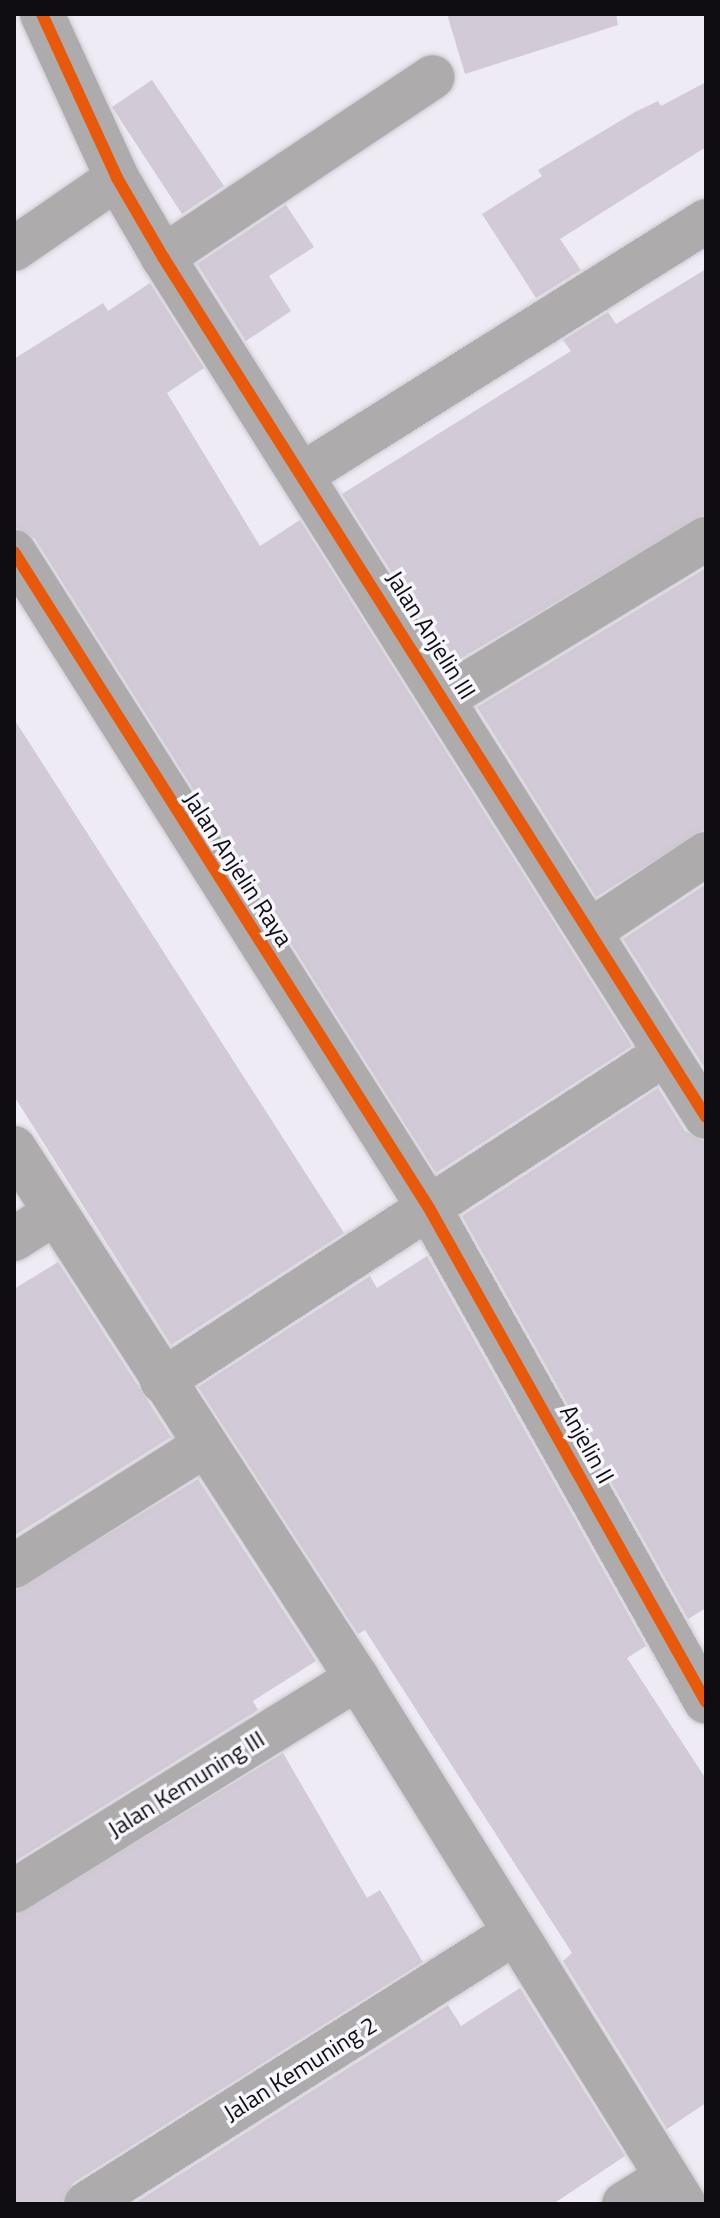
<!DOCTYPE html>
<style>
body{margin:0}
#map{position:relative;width:720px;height:2218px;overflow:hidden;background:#eeebf5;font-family:"Titillium Web",sans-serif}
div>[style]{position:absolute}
.building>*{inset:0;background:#d2cad6}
.roads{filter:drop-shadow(0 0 2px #cbc8d0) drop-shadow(0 0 2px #cbc8d0)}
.minor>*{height:44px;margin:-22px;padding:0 22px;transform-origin:22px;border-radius:22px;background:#adabab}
.cycleway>*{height:12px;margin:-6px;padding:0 6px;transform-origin:6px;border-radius:6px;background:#e8590c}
span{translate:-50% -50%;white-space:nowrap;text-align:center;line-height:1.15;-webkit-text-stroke:7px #f8f6fd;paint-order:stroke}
.street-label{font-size:24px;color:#0f0d12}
.frame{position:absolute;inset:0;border:16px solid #0f0d12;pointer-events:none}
</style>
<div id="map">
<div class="building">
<i style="clip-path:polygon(447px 14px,616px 14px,618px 25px,465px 74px)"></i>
<i style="clip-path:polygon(152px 80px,224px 186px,182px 214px,112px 107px)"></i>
<i style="clip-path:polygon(706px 82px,706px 147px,560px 239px,581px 270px,536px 298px,482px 214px,542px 176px,538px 170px,635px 112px,658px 101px,661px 106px)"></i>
<i style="clip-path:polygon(286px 205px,314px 247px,269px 276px,291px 311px,246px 341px,197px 264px)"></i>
<i style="clip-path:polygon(706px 269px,706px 514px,450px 665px,342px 494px,571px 351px,563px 340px,608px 312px,616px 324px)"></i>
<i style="clip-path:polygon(150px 283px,204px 368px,167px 393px,260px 546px,300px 520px,632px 1046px,436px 1173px,35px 539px,14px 527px,14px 359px,103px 303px,108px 311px)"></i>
<i style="clip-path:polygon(706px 568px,706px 829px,596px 897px,477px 707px)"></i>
<i style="clip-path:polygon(14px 719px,344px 1233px,171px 1345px,14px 1096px)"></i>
<i style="clip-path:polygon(706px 884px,706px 1070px,623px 939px)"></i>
<i style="clip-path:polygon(658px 1088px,685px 1131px,706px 1142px,706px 1608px,688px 1619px,462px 1216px)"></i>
<i style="clip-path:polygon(427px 1256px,646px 1646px,627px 1658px,706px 1779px,706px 2103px,667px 2129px,563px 1961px,572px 1953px,365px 1630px,358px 1634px,198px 1387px,370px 1276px,377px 1288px)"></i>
<i style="clip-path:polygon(58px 1262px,171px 1437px,14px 1536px,14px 1289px)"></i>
<i style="clip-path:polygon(198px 1479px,316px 1661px,253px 1701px,258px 1710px,14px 1862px,14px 1591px)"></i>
<i style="clip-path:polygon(283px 1753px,367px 1898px,380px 1890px,423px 1962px,73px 2183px,61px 2204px,14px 2204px,14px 1916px)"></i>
<i style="clip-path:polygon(520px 1988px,625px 2156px,553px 2204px,133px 2204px,448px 2005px,461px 2026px)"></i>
</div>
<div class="roads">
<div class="minor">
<i style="left:42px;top:14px;width:180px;rotate:65.4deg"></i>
<i style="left:117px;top:178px;width:91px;rotate:59.8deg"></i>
<i style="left:163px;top:257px;width:1017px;rotate:57.73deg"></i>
<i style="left:14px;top:249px;width:125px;rotate:-34.6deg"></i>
<i style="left:163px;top:257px;width:324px;rotate:-33.7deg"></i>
<i style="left:303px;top:474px;width:476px;rotate:-32.1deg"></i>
<i style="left:14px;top:552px;width:776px;rotate:57.68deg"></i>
<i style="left:429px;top:1208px;width:566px;rotate:60.72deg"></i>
<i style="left:444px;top:698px;width:306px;rotate:-31.3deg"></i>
<i style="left:590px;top:931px;width:139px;rotate:-33.6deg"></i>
<i style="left:14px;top:1148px;width:631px;rotate:57.09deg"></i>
<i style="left:357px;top:1678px;width:619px;rotate:58.13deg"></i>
<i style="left:14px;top:1239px;width:49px;rotate:-32.4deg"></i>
<i style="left:162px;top:1381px;width:600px;rotate:-33.03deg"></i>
<i style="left:14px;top:1566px;width:225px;rotate:-32.3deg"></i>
<i style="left:14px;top:1891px;width:404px;rotate:-31.8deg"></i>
<i style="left:86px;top:2204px;width:505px;rotate:-32.31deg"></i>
<i style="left:624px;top:2204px;width:51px;rotate:-32.1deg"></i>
</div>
</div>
<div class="cycleway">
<i style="left:42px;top:14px;width:180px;rotate:65.4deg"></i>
<i style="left:117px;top:178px;width:91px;rotate:59.8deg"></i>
<i style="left:163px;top:257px;width:1017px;rotate:57.73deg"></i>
<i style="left:14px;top:552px;width:776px;rotate:57.68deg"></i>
<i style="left:429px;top:1208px;width:566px;rotate:60.72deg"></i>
</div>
<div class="street-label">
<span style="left:431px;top:635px;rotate:58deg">Jalan Anjelin III</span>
<span style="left:238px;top:869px;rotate:57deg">Jalan Anjelin Raya</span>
<span style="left:587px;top:1444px;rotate:61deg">Anjelin II</span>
<span style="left:186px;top:1784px;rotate:-32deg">Jalan Kemuning III</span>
<span style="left:300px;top:2069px;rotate:-32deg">Jalan Kemuning 2</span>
</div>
<div class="frame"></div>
</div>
